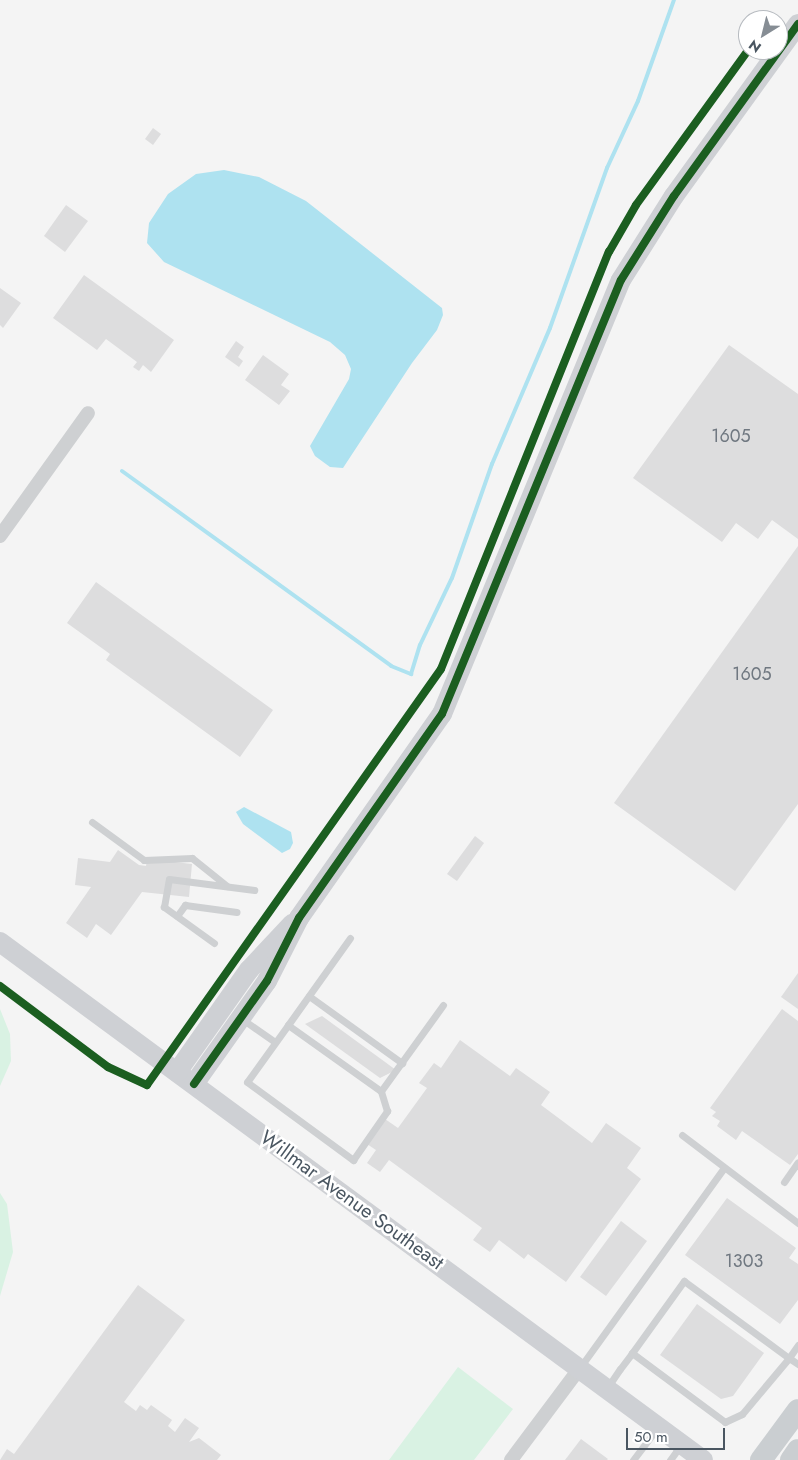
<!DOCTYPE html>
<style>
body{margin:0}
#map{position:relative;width:798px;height:1460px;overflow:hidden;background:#f4f4f4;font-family:Jost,sans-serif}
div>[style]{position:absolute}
.green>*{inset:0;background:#d9f2e3}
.water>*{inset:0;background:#aee2f0}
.stream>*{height:4px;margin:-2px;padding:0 2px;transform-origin:2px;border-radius:2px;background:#aee2f0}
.building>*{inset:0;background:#ddddde}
.lane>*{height:7px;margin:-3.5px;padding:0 3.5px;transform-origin:3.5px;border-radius:3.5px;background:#ced0d2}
.street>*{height:14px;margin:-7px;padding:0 7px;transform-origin:7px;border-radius:7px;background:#ced0d2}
.secondary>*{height:20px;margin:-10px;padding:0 10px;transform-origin:10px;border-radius:10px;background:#ced0d4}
.primary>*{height:22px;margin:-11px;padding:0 11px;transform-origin:11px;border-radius:11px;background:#caced1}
.cycleway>*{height:8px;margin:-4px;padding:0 4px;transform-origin:4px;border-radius:4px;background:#1b5e20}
span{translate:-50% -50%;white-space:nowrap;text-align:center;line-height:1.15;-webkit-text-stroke:5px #fff;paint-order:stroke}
.number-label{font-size:18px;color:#707881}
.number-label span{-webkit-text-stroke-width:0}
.street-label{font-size:20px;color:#4a5661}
.north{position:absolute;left:738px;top:10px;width:50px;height:50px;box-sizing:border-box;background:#fff;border:1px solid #b7bbc0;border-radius:50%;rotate:216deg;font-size:14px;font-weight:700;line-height:20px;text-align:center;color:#4a5661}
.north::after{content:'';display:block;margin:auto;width:18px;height:22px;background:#868d94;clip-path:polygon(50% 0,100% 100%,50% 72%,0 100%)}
.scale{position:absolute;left:626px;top:1428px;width:99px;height:22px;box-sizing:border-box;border:2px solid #4a5661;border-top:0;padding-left:6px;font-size:15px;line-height:18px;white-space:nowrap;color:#4a5661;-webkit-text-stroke:4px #fff;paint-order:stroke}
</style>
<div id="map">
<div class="green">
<i style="clip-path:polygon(0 1009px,10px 1034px,11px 1061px,0 1086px)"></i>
<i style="clip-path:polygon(0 1193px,7px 1204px,13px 1252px,0 1296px)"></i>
<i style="clip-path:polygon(458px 1367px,513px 1409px,474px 1460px,389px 1460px)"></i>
</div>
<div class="water">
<i style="clip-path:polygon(224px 170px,259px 177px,306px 201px,442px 308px,443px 315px,437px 330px,412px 363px,343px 468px,330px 467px,315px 456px,310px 446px,349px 379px,351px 369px,345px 355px,330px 342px,164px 262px,147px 243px,149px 223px,168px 194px,196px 174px)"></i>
<i style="clip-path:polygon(244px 807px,291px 832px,293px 843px,290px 849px,282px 853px,243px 824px,236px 812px)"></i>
</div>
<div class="stream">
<i style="left:122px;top:471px;width:332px;rotate:35.9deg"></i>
<i style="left:391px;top:666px;width:22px;rotate:22deg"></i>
<i style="left:411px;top:674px;width:30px;rotate:-73deg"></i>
<i style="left:420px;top:645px;width:74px;rotate:-64.5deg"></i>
<i style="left:452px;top:578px;width:121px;rotate:-70.7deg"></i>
<i style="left:492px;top:464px;width:148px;rotate:-66.9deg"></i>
<i style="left:550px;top:328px;width:170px;rotate:-70.4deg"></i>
<i style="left:607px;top:168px;width:74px;rotate:-65.2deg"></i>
<i style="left:638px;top:101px;width:107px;rotate:-70.4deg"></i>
</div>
<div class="building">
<i style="clip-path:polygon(153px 128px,161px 134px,153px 145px,145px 139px)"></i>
<i style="clip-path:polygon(66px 205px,88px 221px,65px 252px,44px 236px)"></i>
<i style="clip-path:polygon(84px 275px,174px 340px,151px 372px,143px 365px,139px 371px,133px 367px,137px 362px,106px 339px,97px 350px,53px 318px)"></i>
<i style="clip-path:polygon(0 288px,21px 303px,3px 328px,0 325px)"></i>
<i style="clip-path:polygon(236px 341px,244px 347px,238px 357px,243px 361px,239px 367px,225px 357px)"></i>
<i style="clip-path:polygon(729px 345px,798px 394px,798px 539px,772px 520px,758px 539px,736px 523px,722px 542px,633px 478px)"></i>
<i style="clip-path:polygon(263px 355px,289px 374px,281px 385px,290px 391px,279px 405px,245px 380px)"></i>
<i style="clip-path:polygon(798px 546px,798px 804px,735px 891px,614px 803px)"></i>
<i style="clip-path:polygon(96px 582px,273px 710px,240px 757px,106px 660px,110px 654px,67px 623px)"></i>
<i style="clip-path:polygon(475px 836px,484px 843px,457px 881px,447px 874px)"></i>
<i style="clip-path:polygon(118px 850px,139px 865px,146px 866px,147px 859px,192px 864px,189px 897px,142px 892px,111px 935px,96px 924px,87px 938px,66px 923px,91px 887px,75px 885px,78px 858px,110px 862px)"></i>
<i style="clip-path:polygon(798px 973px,798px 1009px,781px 997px)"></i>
<i style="clip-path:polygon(782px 1009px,798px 1021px,798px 1154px,790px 1165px,742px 1131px,736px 1140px,717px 1126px,720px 1121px,712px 1116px,716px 1112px,710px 1108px)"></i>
<i style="clip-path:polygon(322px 1016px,396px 1070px,380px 1078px,305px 1024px)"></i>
<i style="clip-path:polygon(460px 1040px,510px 1076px,516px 1068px,550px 1092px,541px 1105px,592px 1143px,606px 1123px,641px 1148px,627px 1168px,641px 1179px,566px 1282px,528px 1254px,524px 1259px,499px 1240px,490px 1252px,473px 1240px,482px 1228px,389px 1160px,380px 1172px,367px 1163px,376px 1150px,367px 1144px,385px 1119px,398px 1128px,427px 1088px,419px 1083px,434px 1063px,441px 1068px)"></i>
<i style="clip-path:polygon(727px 1198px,796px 1248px,789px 1258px,798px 1264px,798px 1300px,780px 1324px,685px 1255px)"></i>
<i style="clip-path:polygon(621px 1221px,647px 1241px,606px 1296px,580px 1277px)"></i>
<i style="clip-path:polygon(138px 1285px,185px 1320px,124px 1402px,136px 1411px,140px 1405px,147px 1410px,151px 1405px,172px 1420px,168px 1426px,175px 1432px,185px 1418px,199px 1428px,189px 1442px,199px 1438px,221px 1455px,217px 1460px,0 1460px,7px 1449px,14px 1454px)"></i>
<i style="clip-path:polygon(697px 1304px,764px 1353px,733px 1396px,721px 1399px,660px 1355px)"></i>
<i style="clip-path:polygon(581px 1439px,608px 1459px,607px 1460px,565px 1460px)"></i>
</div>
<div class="lane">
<i style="left:92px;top:822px;width:64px;rotate:36.2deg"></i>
<i style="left:144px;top:860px;width:48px;rotate:-2.4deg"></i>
<i style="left:192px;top:858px;width:45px;rotate:38.7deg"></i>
<i style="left:177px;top:916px;width:14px;rotate:-54deg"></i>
<i style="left:185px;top:905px;width:52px;rotate:7.7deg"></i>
<i style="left:350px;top:938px;width:107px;rotate:125.5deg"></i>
<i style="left:288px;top:1025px;width:114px;rotate:35.4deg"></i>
<i style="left:381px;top:1091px;width:106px;rotate:-54.2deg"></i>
<i style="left:214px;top:943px;width:62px;rotate:-144.2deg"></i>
<i style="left:164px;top:907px;width:28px;rotate:-80deg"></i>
<i style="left:169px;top:879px;width:86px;rotate:7.4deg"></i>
<i style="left:309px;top:996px;width:115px;rotate:35.8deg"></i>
<i style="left:242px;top:1019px;width:40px;rotate:34.9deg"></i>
<i style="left:288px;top:1025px;width:70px;rotate:125.7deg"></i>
<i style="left:247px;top:1082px;width:132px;rotate:36.3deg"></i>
<i style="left:353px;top:1160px;width:60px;rotate:-55.2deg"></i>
<i style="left:387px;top:1111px;width:21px;rotate:-107deg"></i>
<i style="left:682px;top:1135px;width:146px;rotate:37.2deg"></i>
<i style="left:784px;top:1182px;width:24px;rotate:-55deg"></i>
<i style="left:798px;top:1345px;width:16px;rotate:125deg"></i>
<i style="left:789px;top:1358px;width:11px;rotate:34deg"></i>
<i style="left:581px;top:1366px;width:244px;rotate:-54.2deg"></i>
<i style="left:607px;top:1388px;width:23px;rotate:-56deg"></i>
<i style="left:620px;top:1369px;width:20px;rotate:-53deg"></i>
<i style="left:632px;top:1353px;width:89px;rotate:-54.2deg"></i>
<i style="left:684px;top:1281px;width:130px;rotate:36.3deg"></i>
<i style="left:789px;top:1358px;width:73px;rotate:130deg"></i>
<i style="left:742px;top:1414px;width:19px;rotate:155deg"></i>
<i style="left:725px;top:1422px;width:116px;rotate:-143.4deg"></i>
<i style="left:633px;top:1460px;width:41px;rotate:-52.9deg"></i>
<i style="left:670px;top:1460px;width:17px;rotate:-54deg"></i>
</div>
<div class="street">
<i style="left:0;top:536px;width:151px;rotate:-54.4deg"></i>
<i style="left:511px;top:1460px;width:114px;rotate:-53.2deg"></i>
</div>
<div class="secondary">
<i style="left:0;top:942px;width:873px;rotate:36.38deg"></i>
<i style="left:177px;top:1072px;width:125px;rotate:-54.8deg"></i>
<i style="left:249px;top:970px;width:63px;rotate:-46.9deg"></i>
<i style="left:194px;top:1084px;width:126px;rotate:-54.7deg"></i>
<i style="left:267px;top:981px;width:71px;rotate:-63.1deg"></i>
<i style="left:299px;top:918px;width:249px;rotate:-55deg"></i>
<i style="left:442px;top:714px;width:469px;rotate:-67.6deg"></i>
<i style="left:621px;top:280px;width:99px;rotate:-57.8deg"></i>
<i style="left:674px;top:196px;width:212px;rotate:-54.2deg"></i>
</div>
<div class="primary">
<i style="left:761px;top:1460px;width:62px;rotate:-53.5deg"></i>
<i style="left:791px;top:1460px;width:12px;rotate:-55deg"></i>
</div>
<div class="cycleway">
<i style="left:0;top:986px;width:135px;rotate:36.9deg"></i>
<i style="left:108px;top:1067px;width:43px;rotate:24.8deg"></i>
<i style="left:147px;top:1085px;width:509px;rotate:-54.75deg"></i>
<i style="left:441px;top:669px;width:450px;rotate:-68.1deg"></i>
<i style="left:609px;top:252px;width:54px;rotate:-60.1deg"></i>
<i style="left:636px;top:205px;width:191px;rotate:-54.1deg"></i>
<i style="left:194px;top:1084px;width:126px;rotate:-54.7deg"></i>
<i style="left:267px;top:981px;width:71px;rotate:-63.1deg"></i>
<i style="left:299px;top:918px;width:249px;rotate:-55deg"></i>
<i style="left:442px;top:714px;width:469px;rotate:-67.6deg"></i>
<i style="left:621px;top:280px;width:99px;rotate:-57.8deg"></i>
<i style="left:674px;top:196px;width:212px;rotate:-54.2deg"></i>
</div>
<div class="number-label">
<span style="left:731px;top:436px">1605</span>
<span style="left:752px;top:674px">1605</span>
<span style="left:744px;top:1261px">1303</span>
</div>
<div class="street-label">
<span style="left:352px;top:1200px;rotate:36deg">Willmar Avenue Southeast</span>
</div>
<div class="north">N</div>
<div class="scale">50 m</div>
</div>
